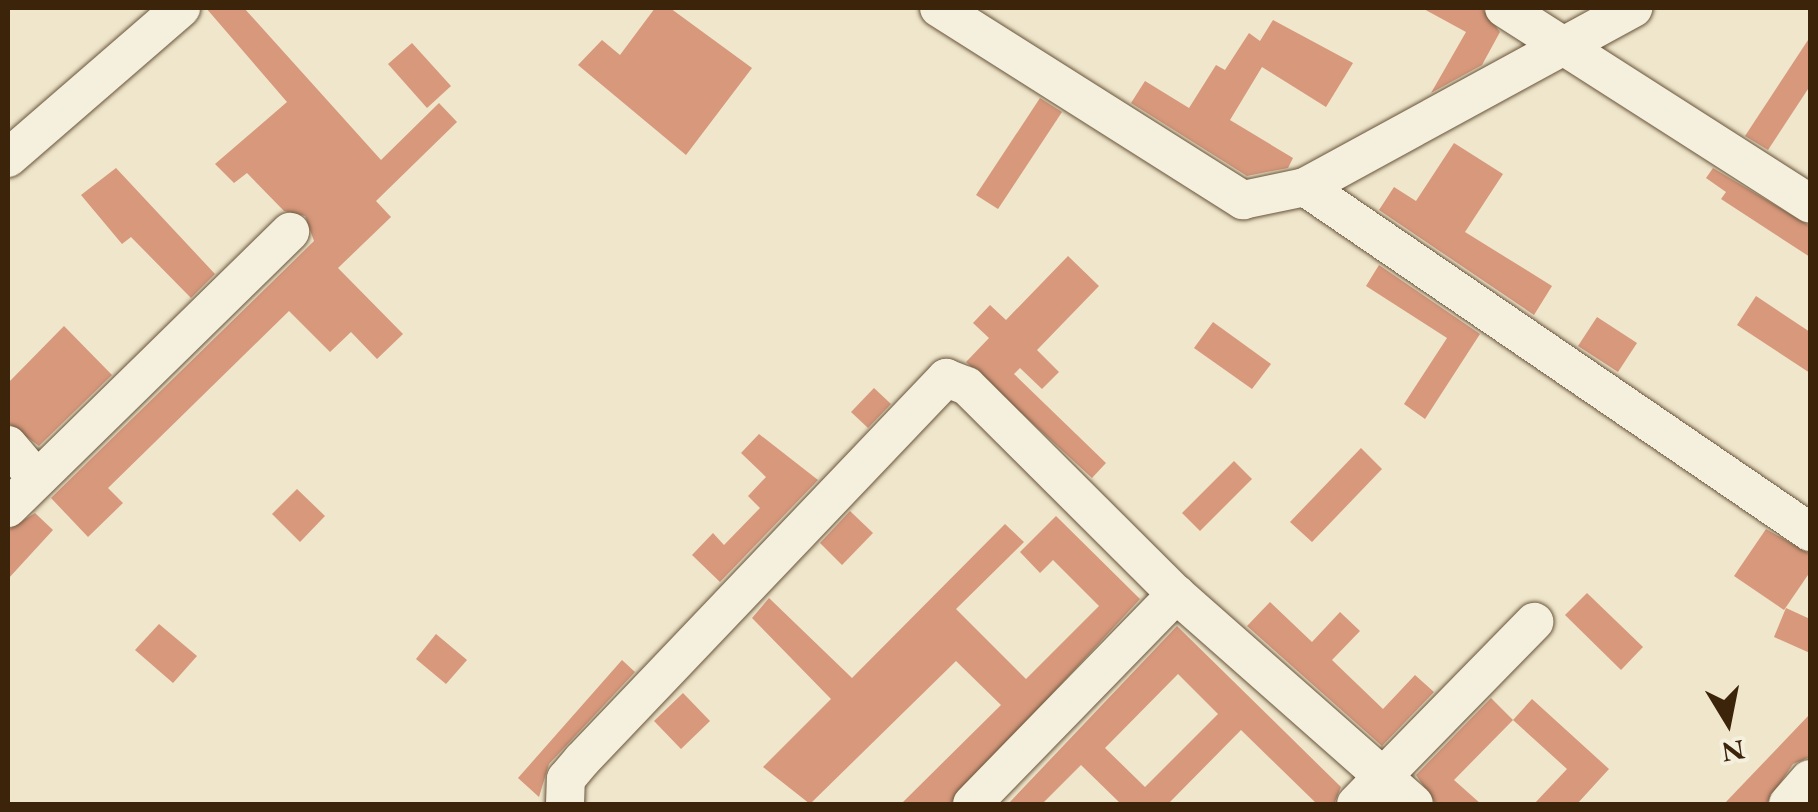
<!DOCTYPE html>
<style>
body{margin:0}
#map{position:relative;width:1818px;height:812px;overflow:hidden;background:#efe6cb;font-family:"EB Garamond",serif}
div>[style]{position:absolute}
.building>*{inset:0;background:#d7987c}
.roads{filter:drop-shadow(0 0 2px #68543a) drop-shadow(0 0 2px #68543a)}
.street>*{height:38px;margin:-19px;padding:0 19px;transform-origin:19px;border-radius:19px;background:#f5efdd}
span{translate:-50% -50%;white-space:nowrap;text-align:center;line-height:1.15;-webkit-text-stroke:10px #f5efdd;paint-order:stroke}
.frame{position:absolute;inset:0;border:10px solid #3b240a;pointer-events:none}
.north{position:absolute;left:1678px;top:672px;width:100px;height:100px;-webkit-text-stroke:8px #f5efdd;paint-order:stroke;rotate:170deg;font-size:28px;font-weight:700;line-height:40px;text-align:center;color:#3b240a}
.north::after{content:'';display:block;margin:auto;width:35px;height:45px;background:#3b240a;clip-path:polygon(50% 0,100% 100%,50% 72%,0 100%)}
</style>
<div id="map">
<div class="building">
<i style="clip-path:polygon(206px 8px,244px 8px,381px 160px,439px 103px,457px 122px,376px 201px,391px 217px,338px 268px,403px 334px,377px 359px,351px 332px,330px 352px,289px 311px,108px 488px,123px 503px,88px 537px,51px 498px,314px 241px,305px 216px,284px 211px,247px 173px,234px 183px,215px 164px,287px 102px)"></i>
<i style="clip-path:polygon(655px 8px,670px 8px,752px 68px,686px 155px,578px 65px,602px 40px,620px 55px)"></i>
<i style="clip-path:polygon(1422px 8px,1482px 8px,1500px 32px,1482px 65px,1431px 93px,1466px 32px)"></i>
<i style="clip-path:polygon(1273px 20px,1353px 63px,1326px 107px,1262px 67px,1230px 120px,1293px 158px,1288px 168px,1247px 176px,1131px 103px,1145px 81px,1189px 108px,1216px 65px,1225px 70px,1249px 33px,1260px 41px)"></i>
<i style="clip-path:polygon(1810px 37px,1810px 86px,1768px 150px,1745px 136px)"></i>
<i style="clip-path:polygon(412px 43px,451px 86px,427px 108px,388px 64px)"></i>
<i style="clip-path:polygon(1040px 98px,1062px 112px,998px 209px,976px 195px)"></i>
<i style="clip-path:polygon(1454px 143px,1503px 174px,1465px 232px,1552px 286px,1534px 315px,1379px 210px,1394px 187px,1416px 201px)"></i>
<i style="clip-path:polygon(116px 168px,215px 274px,191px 298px,131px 237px,122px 244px,81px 195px)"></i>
<i style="clip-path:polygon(1713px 168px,1810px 226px,1810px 257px,1721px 199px,1726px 192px,1706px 178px)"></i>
<i style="clip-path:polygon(1068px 256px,1099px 286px,1037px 350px,1059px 372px,1042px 389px,1020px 368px,1014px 374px,1106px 463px,1092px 478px,966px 362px,989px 338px,973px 323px,990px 305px,1006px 320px)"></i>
<i style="clip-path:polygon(1379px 265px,1480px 334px,1425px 419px,1404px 404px,1447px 338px,1366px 286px)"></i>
<i style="clip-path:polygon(1756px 296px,1810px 332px,1810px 373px,1737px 325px)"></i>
<i style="clip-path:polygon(1597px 317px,1637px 343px,1618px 372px,1578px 346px)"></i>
<i style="clip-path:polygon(1213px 322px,1271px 364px,1252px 389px,1194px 348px)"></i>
<i style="clip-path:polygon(64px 326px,112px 375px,39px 446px,8px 423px,8px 383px)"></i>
<i style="clip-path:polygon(874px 388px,891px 404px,868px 428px,851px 412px)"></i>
<i style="clip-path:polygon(759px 434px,818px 480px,720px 582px,692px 555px,713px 533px,724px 545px,760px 508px,748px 496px,766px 477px,741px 453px)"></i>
<i style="clip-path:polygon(1361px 448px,1382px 469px,1312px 542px,1290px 522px)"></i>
<i style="clip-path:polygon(1234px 461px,1252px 479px,1200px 531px,1182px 513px)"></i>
<i style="clip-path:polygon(297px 489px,325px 516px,300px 542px,272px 514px)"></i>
<i style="clip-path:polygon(850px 511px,873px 533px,842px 565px,820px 543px)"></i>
<i style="clip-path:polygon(35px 513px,53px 530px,8px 579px,8px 530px)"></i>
<i style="clip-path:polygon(1056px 516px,1140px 599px,950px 804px,901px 804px,1001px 705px,956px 661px,810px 804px,763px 767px,831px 699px,752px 618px,769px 598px,852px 678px,1005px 524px,1024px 542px,956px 609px,1026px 679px,1099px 606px,1053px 560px,1040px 573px,1020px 552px)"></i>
<i style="clip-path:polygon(1766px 529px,1810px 554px,1810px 572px,1784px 610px,1734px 576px)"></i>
<i style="clip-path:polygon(1587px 593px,1643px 647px,1621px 670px,1565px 615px)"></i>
<i style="clip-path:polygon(1270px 602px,1312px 642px,1340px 612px,1360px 631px,1332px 660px,1383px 709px,1415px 675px,1434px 692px,1382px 746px,1247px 626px)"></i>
<i style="clip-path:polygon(1786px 608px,1810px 619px,1810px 653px,1774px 637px)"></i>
<i style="clip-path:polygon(159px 624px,197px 656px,173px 683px,135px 650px)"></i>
<i style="clip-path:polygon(evenodd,1177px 626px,1341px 787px,1334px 804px,1317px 804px,1241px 730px,1168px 804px,1121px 804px,1081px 765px,1042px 804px,1008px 804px,1177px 626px,1178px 674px,1218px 714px,1145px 787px,1105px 748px,1178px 674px)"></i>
<i style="clip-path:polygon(436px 634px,467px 660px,446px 684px,416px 659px)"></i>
<i style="clip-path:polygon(622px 660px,635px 672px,549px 764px,539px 797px,518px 778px)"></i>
<i style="clip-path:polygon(683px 693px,710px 721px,681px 749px,654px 721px)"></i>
<i style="clip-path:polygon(1491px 698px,1513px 720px,1454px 780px,1481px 804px,1436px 804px,1416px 775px)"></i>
<i style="clip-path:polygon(1532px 699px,1609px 769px,1577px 804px,1534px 804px,1567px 769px,1513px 720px)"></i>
<i style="clip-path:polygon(1810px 714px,1810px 757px,1793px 764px,1766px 804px,1724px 804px)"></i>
</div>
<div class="roads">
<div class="street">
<i style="left:939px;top:8px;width:360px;rotate:32.3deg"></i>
<i style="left:1243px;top:200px;width:63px;rotate:-11.8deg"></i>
<i style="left:1305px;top:187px;width:374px;rotate:-28.6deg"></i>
<i style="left:1504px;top:8px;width:363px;rotate:32.6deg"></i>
<i style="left:8px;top:158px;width:229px;rotate:-40.9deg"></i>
<i style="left:1305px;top:187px;width:612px;rotate:34.34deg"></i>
<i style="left:8px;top:445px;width:42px;rotate:49.8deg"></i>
<i style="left:8px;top:508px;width:395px;rotate:-44.4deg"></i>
<i style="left:565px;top:804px;width:25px;rotate:-88deg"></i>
<i style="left:566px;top:779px;width:25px;rotate:-50deg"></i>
<i style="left:582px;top:760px;width:528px;rotate:-46.38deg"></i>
<i style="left:946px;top:378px;width:22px;rotate:21deg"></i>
<i style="left:967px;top:386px;width:295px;rotate:44.9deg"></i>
<i style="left:1176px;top:594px;width:317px;rotate:41.4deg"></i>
<i style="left:972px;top:804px;width:293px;rotate:-45.8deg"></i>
<i style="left:1356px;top:804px;width:255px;rotate:-45.6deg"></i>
<i style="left:1788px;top:804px;width:33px;rotate:-49deg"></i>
</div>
</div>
<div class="frame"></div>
<div class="north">N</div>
</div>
